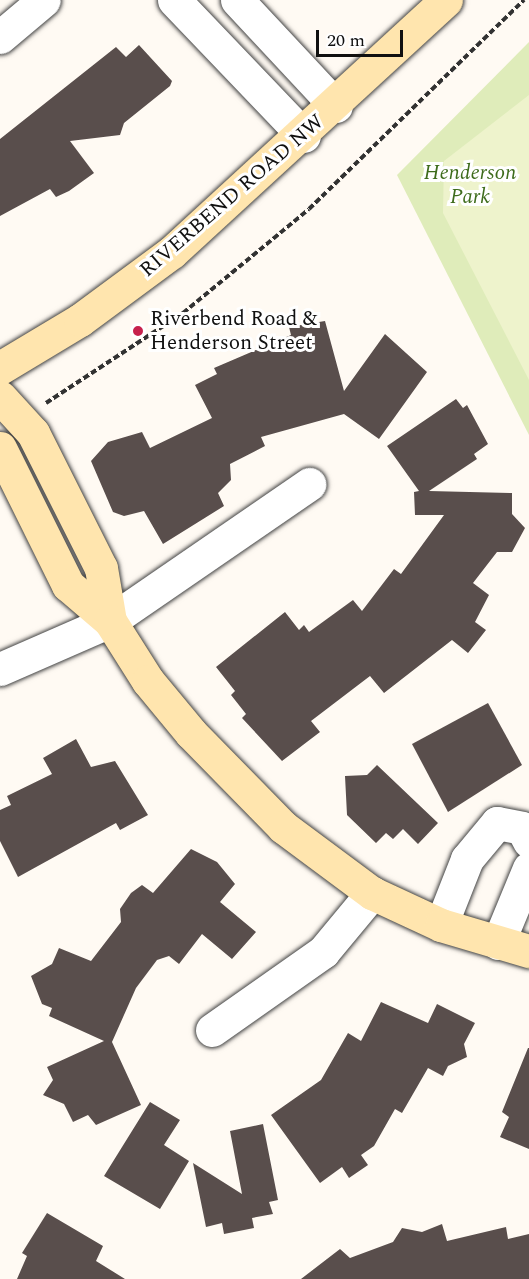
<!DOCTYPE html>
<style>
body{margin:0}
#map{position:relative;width:529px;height:1279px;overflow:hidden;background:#fffaf3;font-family:Spectral,serif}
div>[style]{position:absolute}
.green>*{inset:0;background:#dfecba}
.pitch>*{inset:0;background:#eef3cc}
.building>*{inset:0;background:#594e4c}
.path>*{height:4px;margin-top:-2px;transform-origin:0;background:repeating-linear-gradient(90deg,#323232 0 6px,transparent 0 9px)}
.roads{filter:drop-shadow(0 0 2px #434343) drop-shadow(0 0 2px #434343)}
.street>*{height:33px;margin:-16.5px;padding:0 16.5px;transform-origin:16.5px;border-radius:16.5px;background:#fff}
.secondary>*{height:33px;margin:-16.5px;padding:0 16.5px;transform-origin:16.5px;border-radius:16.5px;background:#ffe5ae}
.dots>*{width:16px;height:16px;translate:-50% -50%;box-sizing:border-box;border:3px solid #fff;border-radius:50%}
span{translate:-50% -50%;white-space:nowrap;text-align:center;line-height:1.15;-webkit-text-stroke:6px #fff;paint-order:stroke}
.park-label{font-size:21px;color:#3e6c1c;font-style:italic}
.street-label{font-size:21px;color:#101010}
.poi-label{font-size:21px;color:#101010}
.left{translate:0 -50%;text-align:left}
.scale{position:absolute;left:316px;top:30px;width:87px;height:27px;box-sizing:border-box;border:3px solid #101010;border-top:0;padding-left:8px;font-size:18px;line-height:21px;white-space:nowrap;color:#101010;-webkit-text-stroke:4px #fff;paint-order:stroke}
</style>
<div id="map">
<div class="green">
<i style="clip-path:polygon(529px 42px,529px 435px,397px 175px)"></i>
</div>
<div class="pitch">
<i style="clip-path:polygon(529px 95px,529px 380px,443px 213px,444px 161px)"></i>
</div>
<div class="building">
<i style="clip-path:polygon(139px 45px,172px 81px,170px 86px,124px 123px,120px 135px,70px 141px,94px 173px,69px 191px,56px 197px,50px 189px,0 216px,0 139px,116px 47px,126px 57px)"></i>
<i style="clip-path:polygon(325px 321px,344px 391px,385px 334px,427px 372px,379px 439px,344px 414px,261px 437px,265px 446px,230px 464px,231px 480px,218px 493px,224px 506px,163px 544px,144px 511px,124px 516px,113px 512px,91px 461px,108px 442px,142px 432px,150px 448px,212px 418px,195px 385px,217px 374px,214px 368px,291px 335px,289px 327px)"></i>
<i style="clip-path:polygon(456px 399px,463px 408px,467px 405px,488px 444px,474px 454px,477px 459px,429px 491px,512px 493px,512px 514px,525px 528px,512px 552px,497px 552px,473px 583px,489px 595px,475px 622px,486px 630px,468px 653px,452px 640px,384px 693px,370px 676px,311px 721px,320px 732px,282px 761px,242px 718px,246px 714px,231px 695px,235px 691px,216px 667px,285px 612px,299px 630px,304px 625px,309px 632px,353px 600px,362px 611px,394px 569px,401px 574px,444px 515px,415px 515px,414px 492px,419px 491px,387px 446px)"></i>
<i style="clip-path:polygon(488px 703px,522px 765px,448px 812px,412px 744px)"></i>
<i style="clip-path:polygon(76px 739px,91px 767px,115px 761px,148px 815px,120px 830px,116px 823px,18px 877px,0 841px,0 810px,11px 805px,7px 796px,52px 774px,43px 758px)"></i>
<i style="clip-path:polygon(377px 765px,438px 823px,418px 844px,403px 829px,393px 839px,386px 833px,376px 843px,347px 815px,345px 776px,367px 775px)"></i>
<i style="clip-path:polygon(191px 849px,217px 862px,235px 884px,220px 902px,256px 932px,232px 959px,202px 934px,179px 964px,169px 956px,157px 960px,136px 988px,112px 1042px,141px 1105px,96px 1125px,88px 1115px,73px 1122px,64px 1104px,43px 1095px,53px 1080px,47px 1067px,104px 1041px,49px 1016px,52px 1008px,42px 1004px,31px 976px,52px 964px,59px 948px,91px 961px,121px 922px,120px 909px,131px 893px,142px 885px,153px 893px)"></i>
<i style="clip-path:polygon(381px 1002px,428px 1023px,437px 1004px,475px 1023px,464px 1044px,467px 1057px,448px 1066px,443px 1076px,428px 1068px,402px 1113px,395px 1109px,374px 1146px,361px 1155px,368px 1165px,349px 1178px,342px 1167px,320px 1183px,271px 1115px,321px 1080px,348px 1033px,361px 1041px)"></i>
<i style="clip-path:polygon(528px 1048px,529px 1048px,529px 1149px,500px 1137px,509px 1117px,502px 1112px)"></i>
<i style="clip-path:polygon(150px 1102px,180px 1120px,164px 1145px,189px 1161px,160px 1209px,104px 1176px)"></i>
<i style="clip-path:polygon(263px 1124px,278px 1200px,269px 1202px,273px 1214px,252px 1218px,254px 1228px,224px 1234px,222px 1223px,206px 1227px,193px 1163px,242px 1194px,230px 1131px)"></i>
<i style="clip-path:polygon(47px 1213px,103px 1246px,96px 1261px,125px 1279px,17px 1279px,27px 1256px,22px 1253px)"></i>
<i style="clip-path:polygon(442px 1224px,447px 1241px,506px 1227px,508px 1239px,529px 1234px,529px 1279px,301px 1279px,340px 1249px,350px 1258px,393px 1242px,402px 1228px,422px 1232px)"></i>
</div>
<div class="path">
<i style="left:46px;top:403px;width:164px;rotate:-33.3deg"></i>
<i style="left:183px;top:313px;width:163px;rotate:-39.5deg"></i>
<i style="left:309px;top:209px;width:300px;rotate:-44.2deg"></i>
</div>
<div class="roads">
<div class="street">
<i style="left:174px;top:0;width:188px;rotate:46.3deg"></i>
<i style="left:237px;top:0;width:145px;rotate:47deg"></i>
<i style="left:0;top:37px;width:57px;rotate:-40.1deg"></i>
<i style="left:0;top:669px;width:120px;rotate:-23.6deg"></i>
<i style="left:110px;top:621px;width:242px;rotate:-34.5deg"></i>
<i style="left:441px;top:925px;width:71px;rotate:-68.5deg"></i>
<i style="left:467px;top:859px;width:47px;rotate:-50.2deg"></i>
<i style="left:497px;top:823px;width:25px;rotate:11deg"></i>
<i style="left:522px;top:828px;width:15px;rotate:62deg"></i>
<i style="left:498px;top:943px;width:81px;rotate:-67.5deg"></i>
<i style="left:212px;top:1030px;width:136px;rotate:-35.1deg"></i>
<i style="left:323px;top:952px;width:77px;rotate:-50.3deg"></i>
</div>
<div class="secondary">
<i style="left:0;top:368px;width:93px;rotate:-31deg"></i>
<i style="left:80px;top:320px;width:114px;rotate:-36.5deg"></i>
<i style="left:172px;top:252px;width:372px;rotate:-42.6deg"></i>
<i style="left:0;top:397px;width:49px;rotate:47.5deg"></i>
<i style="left:33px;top:433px;width:151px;rotate:63.3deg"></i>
<i style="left:101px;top:568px;width:54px;rotate:80.4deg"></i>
<i style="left:0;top:448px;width:153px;rotate:63.6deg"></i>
<i style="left:68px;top:585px;width:55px;rotate:40.6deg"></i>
<i style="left:110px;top:621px;width:71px;rotate:57.7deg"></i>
<i style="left:148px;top:681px;width:67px;rotate:50.4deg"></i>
<i style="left:191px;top:733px;width:132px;rotate:45.6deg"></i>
<i style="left:283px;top:827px;width:111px;rotate:36.6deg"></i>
<i style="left:372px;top:893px;width:76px;rotate:24.9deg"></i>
<i style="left:441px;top:925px;width:92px;rotate:16.5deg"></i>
</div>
</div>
<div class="dots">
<i style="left:138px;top:331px;background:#c7214c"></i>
</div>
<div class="park-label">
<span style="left:470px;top:185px">Henderson<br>Park</span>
</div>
<div class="street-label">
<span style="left:232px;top:196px;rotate:-41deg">RIVERBEND ROAD NW</span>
</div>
<div class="poi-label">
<span class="left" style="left:150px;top:331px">Riverbend Road &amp;<br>Henderson Street</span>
</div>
<div class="scale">20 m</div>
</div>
